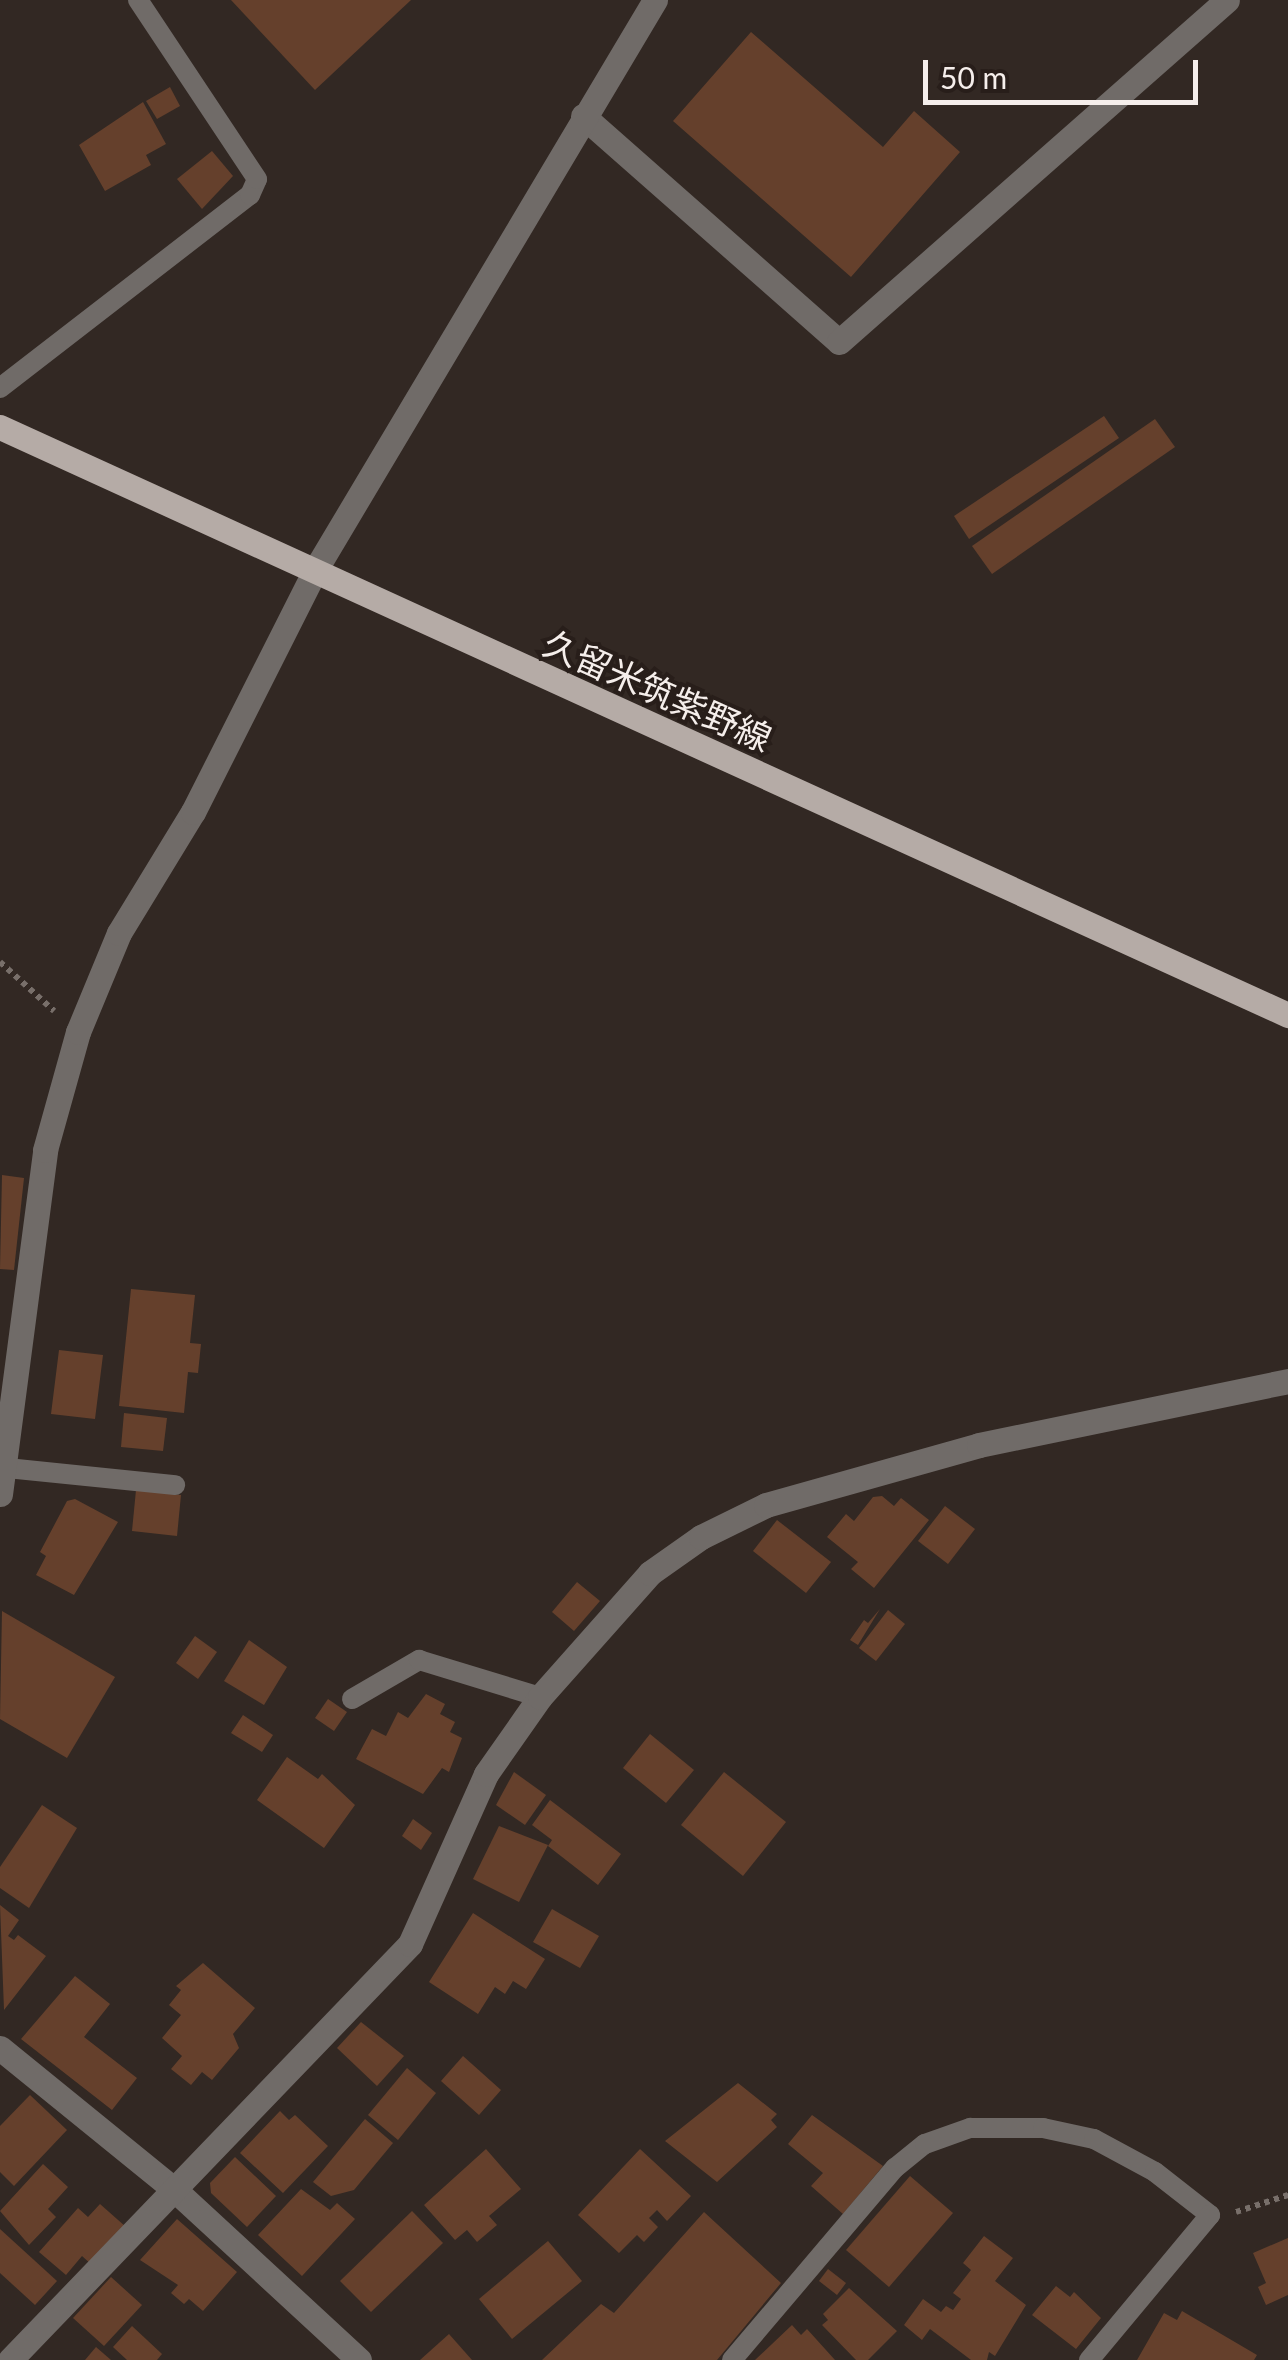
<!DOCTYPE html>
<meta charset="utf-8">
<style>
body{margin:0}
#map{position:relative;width:1288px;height:2360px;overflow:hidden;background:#322823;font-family:Lato,"Noto Sans JP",sans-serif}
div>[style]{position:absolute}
.building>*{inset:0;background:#65402c}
.path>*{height:6px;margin-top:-3px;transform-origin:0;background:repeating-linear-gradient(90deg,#786f6a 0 5px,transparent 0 10px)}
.service>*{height:20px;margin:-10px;padding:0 10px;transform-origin:10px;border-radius:10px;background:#706b68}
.minor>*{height:25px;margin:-12.5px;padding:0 12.5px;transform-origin:12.5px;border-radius:12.5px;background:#706b68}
.tertiary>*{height:25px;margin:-12.5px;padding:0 12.5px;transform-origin:12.5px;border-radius:12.5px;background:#706b68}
.primary>*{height:25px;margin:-12.5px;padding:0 12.5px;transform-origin:12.5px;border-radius:12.5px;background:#b5aba6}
span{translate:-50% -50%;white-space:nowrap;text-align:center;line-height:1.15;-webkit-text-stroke:8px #281e1a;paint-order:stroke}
.street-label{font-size:35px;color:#f5eeeb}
.scale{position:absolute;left:923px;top:60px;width:275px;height:45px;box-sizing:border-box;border:5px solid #f5eeeb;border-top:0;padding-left:12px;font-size:30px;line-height:35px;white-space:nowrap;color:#f5eeeb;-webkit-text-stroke:8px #281e1a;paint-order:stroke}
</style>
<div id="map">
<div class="building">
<i style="clip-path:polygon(231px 0,411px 0,315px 90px)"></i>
<i style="clip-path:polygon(751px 32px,883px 147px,914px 111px,960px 152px,851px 277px,673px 121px)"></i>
<i style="clip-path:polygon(170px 87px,180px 106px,157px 119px,146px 101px)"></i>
<i style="clip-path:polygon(143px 102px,166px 144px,146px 155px,151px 165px,105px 191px,79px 145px)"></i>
<i style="clip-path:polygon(212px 151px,233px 176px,202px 209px,177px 179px)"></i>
<i style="clip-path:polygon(1104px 416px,1119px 438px,969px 539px,954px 516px)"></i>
<i style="clip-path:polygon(1155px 419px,1175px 447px,992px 574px,972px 546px)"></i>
<i style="clip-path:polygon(2px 1175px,24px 1178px,14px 1270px,0 1269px)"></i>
<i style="clip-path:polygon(131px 1289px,195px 1295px,190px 1343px,201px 1344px,198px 1373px,188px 1372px,184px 1413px,119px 1406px)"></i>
<i style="clip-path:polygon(59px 1350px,103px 1355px,95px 1419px,51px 1414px)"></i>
<i style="clip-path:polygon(124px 1413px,167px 1418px,163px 1451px,121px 1447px)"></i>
<i style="clip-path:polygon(136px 1490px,181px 1495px,177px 1536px,132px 1531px)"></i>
<i style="clip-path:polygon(882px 1496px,894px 1506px,901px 1498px,929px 1520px,874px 1588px,851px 1569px,858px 1562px,827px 1537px,846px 1514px,854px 1521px,873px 1497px)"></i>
<i style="clip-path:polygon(75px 1499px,118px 1522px,74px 1595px,36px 1575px,46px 1556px,40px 1552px,67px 1501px)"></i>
<i style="clip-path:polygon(945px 1506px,975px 1529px,948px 1564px,918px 1541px)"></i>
<i style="clip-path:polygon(777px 1520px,831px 1562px,806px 1593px,753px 1551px)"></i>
<i style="clip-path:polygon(577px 1582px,600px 1601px,574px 1631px,552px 1612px)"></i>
<i style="clip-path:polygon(880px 1609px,858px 1645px,850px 1640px,864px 1620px,868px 1623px)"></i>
<i style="clip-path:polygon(888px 1610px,905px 1624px,876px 1661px,859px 1648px)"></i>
<i style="clip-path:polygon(2px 1611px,115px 1677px,67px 1758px,0 1719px)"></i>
<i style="clip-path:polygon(195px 1636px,217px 1652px,198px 1679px,176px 1663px)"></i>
<i style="clip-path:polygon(249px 1640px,287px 1667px,264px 1705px,224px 1681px)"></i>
<i style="clip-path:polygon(426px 1694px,445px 1704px,440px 1714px,455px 1722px,450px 1732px,462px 1738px,449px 1772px,442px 1768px,423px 1794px,356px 1759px,372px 1729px,386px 1736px,398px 1712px,408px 1718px)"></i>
<i style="clip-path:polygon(328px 1699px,347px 1712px,334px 1731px,315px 1718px)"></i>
<i style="clip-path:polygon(243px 1715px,273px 1735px,262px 1752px,231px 1733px)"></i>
<i style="clip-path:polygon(650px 1734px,694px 1770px,666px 1803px,623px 1768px)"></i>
<i style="clip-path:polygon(287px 1757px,318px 1779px,322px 1774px,355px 1805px,324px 1848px,257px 1800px)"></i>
<i style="clip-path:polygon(514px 1772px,546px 1795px,525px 1825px,496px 1805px)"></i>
<i style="clip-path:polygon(724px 1772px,786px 1822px,743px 1876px,681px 1825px)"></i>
<i style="clip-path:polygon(550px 1800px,621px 1854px,598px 1885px,548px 1846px,552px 1840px,532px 1825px)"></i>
<i style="clip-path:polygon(42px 1805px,77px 1828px,29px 1908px,0 1888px,0 1867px)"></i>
<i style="clip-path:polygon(413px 1819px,432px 1833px,421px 1850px,402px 1836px)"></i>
<i style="clip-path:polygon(499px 1826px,548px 1845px,519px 1902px,473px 1879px)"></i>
<i style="clip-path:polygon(0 1905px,19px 1920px,8px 1936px,14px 1940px,18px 1935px,46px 1956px,4px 2010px)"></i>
<i style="clip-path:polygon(552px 1909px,599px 1936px,580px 1968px,533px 1942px)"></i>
<i style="clip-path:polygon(473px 1913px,545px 1959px,526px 1989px,513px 1981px,505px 1994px,495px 1987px,478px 2014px,429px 1982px)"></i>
<i style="clip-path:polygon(203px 1963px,255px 2008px,233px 2034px,239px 2048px,212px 2080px,202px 2072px,191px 2085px,171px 2069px,182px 2056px,162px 2038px,181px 2015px,169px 2005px,181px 1990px,176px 1986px)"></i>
<i style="clip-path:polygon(75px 1976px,110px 2004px,84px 2037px,137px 2078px,112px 2110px,21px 2039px)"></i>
<i style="clip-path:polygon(361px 2022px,404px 2056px,377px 2086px,337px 2048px)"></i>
<i style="clip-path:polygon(463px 2056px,501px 2090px,479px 2115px,441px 2081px)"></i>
<i style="clip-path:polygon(407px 2068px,436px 2093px,398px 2140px,368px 2115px)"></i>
<i style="clip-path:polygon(738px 2083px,777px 2114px,771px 2120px,777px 2127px,717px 2182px,665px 2141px)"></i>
<i style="clip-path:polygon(30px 2095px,67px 2130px,14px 2186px,0 2172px,0 2126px)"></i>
<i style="clip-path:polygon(280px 2111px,289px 2120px,295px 2115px,328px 2146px,283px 2193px,240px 2153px)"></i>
<i style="clip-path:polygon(812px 2115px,883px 2166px,843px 2214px,811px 2186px,823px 2173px,788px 2144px)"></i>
<i style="clip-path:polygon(365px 2119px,393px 2143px,354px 2190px,331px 2196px,313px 2182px)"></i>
<i style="clip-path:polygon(486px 2149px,521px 2189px,489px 2216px,497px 2225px,477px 2242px,467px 2230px,455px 2240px,424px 2205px)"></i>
<i style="clip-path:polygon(640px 2149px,691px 2196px,667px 2221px,657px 2210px,649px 2218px,658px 2227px,644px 2242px,637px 2235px,619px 2253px,578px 2215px)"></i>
<i style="clip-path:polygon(235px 2157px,276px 2196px,247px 2227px,211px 2193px,210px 2183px)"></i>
<i style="clip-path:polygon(43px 2164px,68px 2187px,48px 2209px,56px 2217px,29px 2245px,0 2211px)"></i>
<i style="clip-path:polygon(910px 2176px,953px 2213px,889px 2287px,846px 2250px)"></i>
<i style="clip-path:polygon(301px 2189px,330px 2210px,337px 2203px,355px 2219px,302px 2276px,258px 2235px)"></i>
<i style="clip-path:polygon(100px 2204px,126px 2227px,92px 2265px,82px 2256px,66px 2275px,39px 2252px,78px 2208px,88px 2217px)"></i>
<i style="clip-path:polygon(412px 2211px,443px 2243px,371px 2312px,340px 2281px)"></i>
<i style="clip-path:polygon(704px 2212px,781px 2283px,717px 2360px,542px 2360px,601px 2304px,614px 2313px)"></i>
<i style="clip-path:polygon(177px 2219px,237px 2272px,203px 2311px,189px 2299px,184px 2304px,171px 2293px,178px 2285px,140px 2260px)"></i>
<i style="clip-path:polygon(0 2229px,57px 2281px,35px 2305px,0 2273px)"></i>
<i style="clip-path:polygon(984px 2236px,1013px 2258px,995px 2281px,1026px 2305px,995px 2356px,989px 2352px,987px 2360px,971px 2360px,930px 2329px,922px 2340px,904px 2325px,923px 2299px,941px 2312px,946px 2306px,953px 2310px,961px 2299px,953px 2293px,971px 2270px,963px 2263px)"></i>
<i style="clip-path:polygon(1288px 2238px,1288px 2295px,1266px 2305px,1258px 2287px,1266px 2283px,1253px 2253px)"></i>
<i style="clip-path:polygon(548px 2241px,582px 2281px,512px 2339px,479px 2299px)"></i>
<i style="clip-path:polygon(828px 2269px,846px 2283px,837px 2295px,819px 2281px)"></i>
<i style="clip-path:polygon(111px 2277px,142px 2305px,104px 2346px,73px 2318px)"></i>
<i style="clip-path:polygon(1056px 2286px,1070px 2297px,1074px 2292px,1101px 2318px,1076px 2349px,1032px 2315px)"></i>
<i style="clip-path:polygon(849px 2288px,897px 2331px,868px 2360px,856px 2360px,822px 2325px,828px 2320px,823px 2314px)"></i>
<i style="clip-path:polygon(1182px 2311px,1257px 2355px,1254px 2360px,1137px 2360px,1164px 2313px,1177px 2320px)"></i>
<i style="clip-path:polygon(792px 2325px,801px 2335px,807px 2329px,835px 2360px,755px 2360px)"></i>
<i style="clip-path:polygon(132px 2326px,162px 2354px,157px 2360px,127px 2360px,113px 2347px)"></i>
<i style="clip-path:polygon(449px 2334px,472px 2360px,420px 2360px)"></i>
<i style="clip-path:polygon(96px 2347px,111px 2360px,85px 2360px)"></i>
</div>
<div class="path">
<i style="left:0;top:962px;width:73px;rotate:42.2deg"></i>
<i style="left:1236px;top:2212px;width:55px;rotate:-18.1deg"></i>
</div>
<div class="service">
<i style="left:0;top:388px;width:316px;rotate:-37.7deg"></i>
<i style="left:250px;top:195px;width:17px;rotate:-66deg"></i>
<i style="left:257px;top:179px;width:215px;rotate:-123.6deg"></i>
<i style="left:7px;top:1468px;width:169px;rotate:5.8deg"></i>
<i style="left:352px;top:1699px;width:78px;rotate:-30.2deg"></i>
<i style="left:419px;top:1660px;width:127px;rotate:17deg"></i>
<i style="left:732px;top:2360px;width:252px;rotate:-49.7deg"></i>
<i style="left:895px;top:2168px;width:38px;rotate:-39deg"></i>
<i style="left:925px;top:2144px;width:48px;rotate:-19.6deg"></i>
<i style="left:970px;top:2128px;width:73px"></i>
<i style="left:1043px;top:2128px;width:52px;rotate:12.2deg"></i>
<i style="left:1094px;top:2139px;width:69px;rotate:28.4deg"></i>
<i style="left:1155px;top:2172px;width:70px;rotate:38deg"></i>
<i style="left:1210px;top:2215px;width:189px;rotate:129.8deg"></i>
</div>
<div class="minor">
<i style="left:583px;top:116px;width:341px;rotate:41.4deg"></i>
<i style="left:839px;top:342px;width:517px;rotate:-41.39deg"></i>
<i style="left:0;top:1494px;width:347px;rotate:-82.5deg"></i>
<i style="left:45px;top:1150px;width:123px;rotate:-74.4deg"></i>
<i style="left:78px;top:1032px;width:107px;rotate:-67.5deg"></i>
<i style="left:119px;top:933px;width:142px;rotate:-58.6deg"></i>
<i style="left:193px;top:812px;width:269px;rotate:-63.2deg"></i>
<i style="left:0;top:2048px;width:227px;rotate:39.1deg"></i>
<i style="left:176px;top:2191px;width:249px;rotate:42.7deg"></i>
<i style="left:10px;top:2360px;width:577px;rotate:-46.12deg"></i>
<i style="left:410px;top:1944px;width:186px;rotate:-65.9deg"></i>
<i style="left:486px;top:1774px;width:94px;rotate:-55deg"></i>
<i style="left:540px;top:1697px;width:166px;rotate:-48.4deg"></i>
<i style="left:650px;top:1573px;width:62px;rotate:-35.2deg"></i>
<i style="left:701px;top:1537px;width:72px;rotate:-26.2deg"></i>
<i style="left:766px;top:1505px;width:221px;rotate:-15.7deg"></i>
<i style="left:979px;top:1445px;width:316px;rotate:-11.7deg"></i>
</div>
<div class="tertiary">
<i style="left:314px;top:572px;width:666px;rotate:-59.2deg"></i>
</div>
<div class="primary">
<i style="left:0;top:427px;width:1416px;rotate:24.54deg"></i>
</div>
<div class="street-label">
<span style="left:658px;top:690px;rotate:24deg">久留米筑紫野線</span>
</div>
<div class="scale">50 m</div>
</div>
